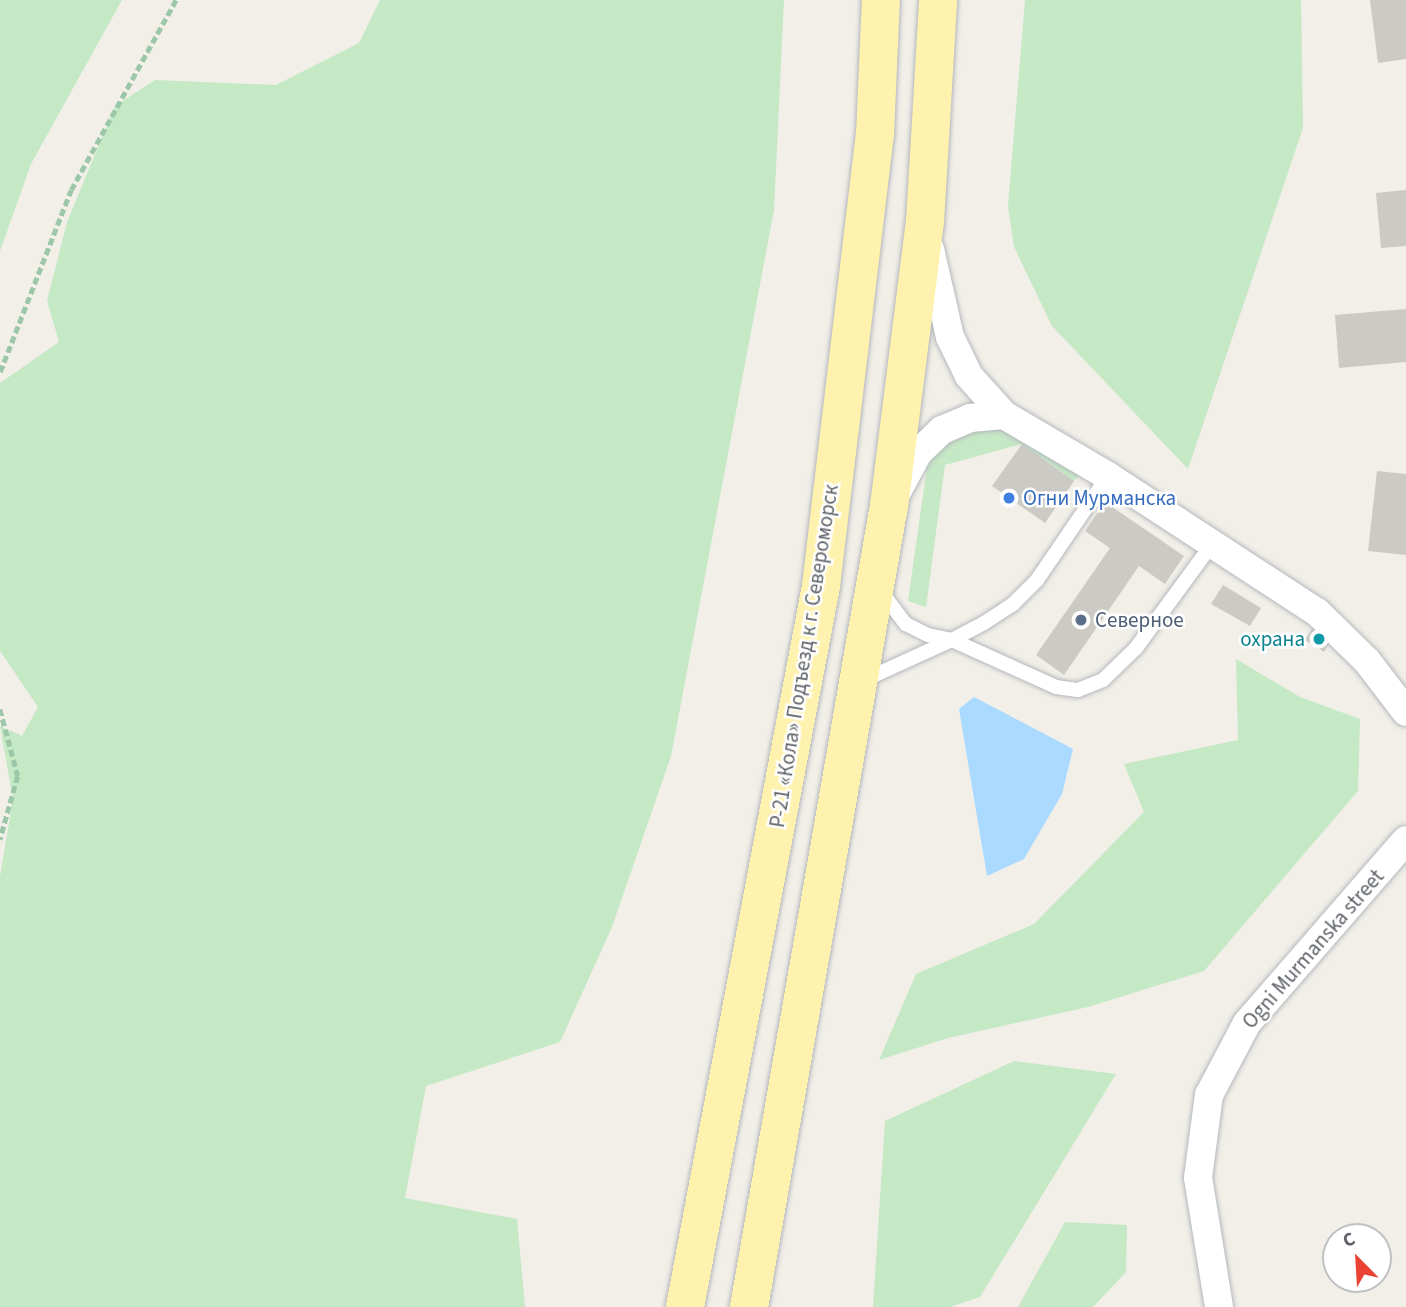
<!DOCTYPE html>
<meta charset="utf-8">
<style>
body{margin:0}
#map{position:relative;width:1406px;height:1307px;overflow:hidden;background:#f1efe8;font-family:"Source Sans 3",sans-serif}
div>[style]{position:absolute}
.green>*{inset:0;background:#c5e8c5}
.water>*{inset:0;background:#aadaff}
.building>*{inset:0;background:#cccac5}
.path>*{height:4.5px;margin-top:-2.25px;transform-origin:0;background:repeating-linear-gradient(90deg,#9cc7a9 0 7px,transparent 0 10.5px)}
.roads{filter:drop-shadow(0 0 2px #b5b8bc) drop-shadow(0 0 2px #b5b8bc)}
.service>*{height:14px;margin:-7px;padding:0 7px;transform-origin:7px;border-radius:7px;background:#fff}
.minor>*{height:28px;margin:-14px;padding:0 14px;transform-origin:14px;border-radius:14px;background:#fff}
.primary>*{height:38px;margin:-19px;padding:0 19px;transform-origin:19px;border-radius:19px;background:#fff2af}
.dots>*{width:19px;height:19px;translate:-50% -50%;box-sizing:border-box;border:4px solid #fff;border-radius:50%}
span{translate:-50% -50%;white-space:nowrap;text-align:center;line-height:1.15;-webkit-text-stroke:5px #fff;paint-order:stroke}
.shop-label{font-size:21px;color:#366cbe}
.left{translate:0 -50%;text-align:left}
.service-label{font-size:21px;color:#4e5e75}
.culture-label{font-size:21px;color:#0d838f}
.right{translate:-100% -50%;text-align:right}
.street-label{font-size:21px;color:#5f6368}
.north{position:absolute;left:1322px;top:1223px;width:70px;height:70px;box-sizing:border-box;background:#fff;border:2px solid #bfc1c3;border-radius:50%;rotate:336deg;font-size:19px;font-weight:700;line-height:28px;text-align:center;color:#5f6368}
.north::after{content:'';display:block;margin:auto;width:24px;height:32px;background:#ea4335;clip-path:polygon(50% 0,100% 100%,50% 72%,0 100%)}
</style>
<div id="map">
<div class="green">
<i style="clip-path:polygon(0 0,122px 0,31px 164px,0 251px)"></i>
<i style="clip-path:polygon(380px 0,784px 0,774px 210px,671px 756px,612px 927px,560px 1042px,426px 1086px,405px 1198px,517px 1219px,525px 1307px,0 1307px,0 876px,13px 799px,0 726px,22px 736px,38px 707px,0 651px,0 383px,59px 342px,47px 301px,67px 222px,115px 106px,155px 80px,276px 85px,359px 43px)"></i>
<i style="clip-path:polygon(1025px 0,1301px 0,1303px 128px,1188px 469px,1052px 326px,1014px 247px,1008px 206px)"></i>
<i style="clip-path:polygon(994px 424px,1081px 472px,1074px 481px,1022px 444px,945px 465px,926px 607px,908px 601px,927px 467px,941px 445px,970px 426px)"></i>
<i style="clip-path:polygon(1236px 659px,1300px 697px,1360px 719px,1358px 791px,1204px 971px,1088px 1007px,948px 1038px,879px 1060px,916px 974px,1034px 924px,1144px 812px,1124px 764px,1238px 740px)"></i>
<i style="clip-path:polygon(1014px 1061px,1116px 1074px,980px 1297px,950px 1307px,873px 1307px,885px 1121px)"></i>
<i style="clip-path:polygon(1065px 1222px,1127px 1225px,1126px 1272px,1093px 1307px,1018px 1307px)"></i>
</div>
<div class="water">
<i style="clip-path:polygon(974px 697px,1073px 749px,1062px 794px,1024px 859px,987px 876px,959px 709px)"></i>
</div>
<div class="building">
<i style="clip-path:polygon(1370px 0,1406px 0,1406px 59px,1378px 63px)"></i>
<i style="clip-path:polygon(1406px 190px,1406px 246px,1381px 248px,1376px 193px)"></i>
<i style="clip-path:polygon(1406px 309px,1406px 362px,1339px 368px,1335px 315px)"></i>
<i style="clip-path:polygon(1022px 444px,1074px 481px,1045px 523px,992px 486px)"></i>
<i style="clip-path:polygon(1377px 471px,1406px 474px,1406px 555px,1368px 551px)"></i>
<i style="clip-path:polygon(1105px 502px,1184px 556px,1165px 584px,1139px 566px,1064px 675px,1036px 655px,1110px 548px,1085px 531px)"></i>
<i style="clip-path:polygon(1223px 585px,1261px 608px,1250px 626px,1211px 604px)"></i>
<i style="clip-path:polygon(1314px 625px,1333px 637px,1324px 652px,1305px 640px)"></i>
</div>
<div class="path">
<i style="left:0;top:372px;width:195px;rotate:-68.7deg"></i>
<i style="left:71px;top:190px;width:217px;rotate:-61.1deg"></i>
<i style="left:0;top:709px;width:69px;rotate:75deg"></i>
<i style="left:18px;top:776px;width:66px;rotate:105.7deg"></i>
</div>
<div class="roads">
<div class="service">
<i style="left:883px;top:594px;width:38px;rotate:53deg"></i>
<i style="left:906px;top:624px;width:25px;rotate:27deg"></i>
<i style="left:928px;top:635px;width:25px;rotate:12deg"></i>
<i style="left:952px;top:640px;width:36px;rotate:-28deg"></i>
<i style="left:984px;top:623px;width:35px;rotate:-33deg"></i>
<i style="left:1013px;top:604px;width:34px;rotate:-45deg"></i>
<i style="left:1037px;top:580px;width:126px;rotate:-55.7deg"></i>
<i style="left:862px;top:681px;width:99px;rotate:-24.5deg"></i>
<i style="left:952px;top:640px;width:114px;rotate:24.3deg"></i>
<i style="left:1056px;top:687px;width:22px;rotate:8deg"></i>
<i style="left:1078px;top:690px;width:27px;rotate:-22deg"></i>
<i style="left:1103px;top:680px;width:46px;rotate:-44.1deg"></i>
<i style="left:1136px;top:648px;width:129px;rotate:-53.8deg"></i>
</div>
<div class="minor">
<i style="left:930px;top:249px;width:90px;rotate:77.2deg"></i>
<i style="left:950px;top:337px;width:43px;rotate:64deg"></i>
<i style="left:969px;top:376px;width:52px;rotate:48.1deg"></i>
<i style="left:1004px;top:415px;width:121px;rotate:30.4deg"></i>
<i style="left:1108px;top:476px;width:249px;rotate:33.1deg"></i>
<i style="left:1317px;top:612px;width:70px;rotate:44.4deg"></i>
<i style="left:1367px;top:661px;width:64px;rotate:52.6deg"></i>
<i style="left:896px;top:494px;width:47px;rotate:-61.8deg"></i>
<i style="left:918px;top:453px;width:33px;rotate:-44deg"></i>
<i style="left:942px;top:430px;width:30px;rotate:-23deg"></i>
<i style="left:970px;top:418px;width:34px;rotate:-5deg"></i>
<i style="left:1219px;top:1307px;width:131px;rotate:-99.2deg"></i>
<i style="left:1198px;top:1178px;width:84px;rotate:-82.5deg"></i>
<i style="left:1209px;top:1095px;width:81px;rotate:-62.2deg"></i>
<i style="left:1247px;top:1023px;width:242px;rotate:-49deg"></i>
</div>
<div class="primary">
<i style="left:685px;top:1307px;width:734px;rotate:-79.32deg"></i>
<i style="left:821px;top:586px;width:454px;rotate:-83.2deg"></i>
<i style="left:875px;top:135px;width:135px;rotate:-87.5deg"></i>
<i style="left:749px;top:1307px;width:813px;rotate:-80.09deg"></i>
<i style="left:889px;top:506px;width:286px;rotate:-82.8deg"></i>
<i style="left:925px;top:222px;width:222px;rotate:-86.6deg"></i>
</div>
</div>
<div class="dots">
<i style="left:1009px;top:498px;background:#3f7fe0"></i>
<i style="left:1081px;top:620px;background:#5c6f8a"></i>
<i style="left:1319px;top:639px;background:#0f9aa8"></i>
</div>
<div class="shop-label">
<span class="left" style="left:1023px;top:498px">Огни Мурманска</span>
</div>
<div class="service-label">
<span class="left" style="left:1095px;top:620px">Северное</span>
</div>
<div class="culture-label">
<span class="right" style="left:1305px;top:639px">охрана</span>
</div>
<div class="street-label">
<span style="left:804px;top:656px;rotate:-81deg">Р-21 «Кола» Подъезд к г. Североморск</span>
<span style="left:1313px;top:949px;rotate:-49deg">Ogni Murmanska street</span>
</div>
<div class="north">С</div>
</div>
